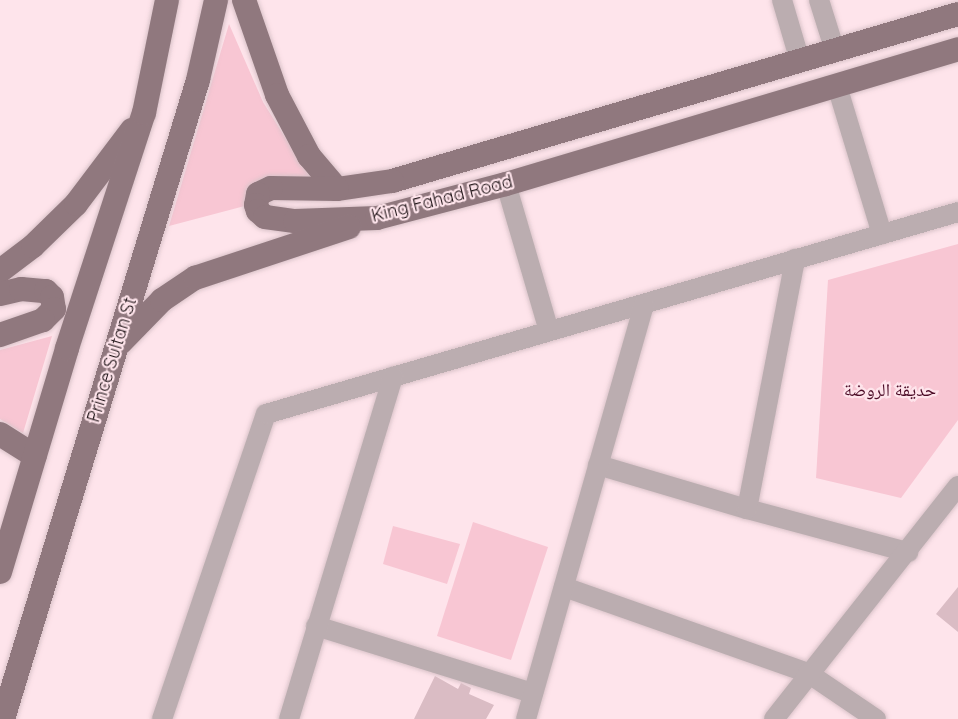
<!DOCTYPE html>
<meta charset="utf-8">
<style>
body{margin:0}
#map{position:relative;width:958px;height:719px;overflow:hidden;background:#fee4eb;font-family:Quicksand,"Noto Naskh Arabic",sans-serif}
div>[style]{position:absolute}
.green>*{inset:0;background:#f8c6d3}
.building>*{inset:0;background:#dabcc4}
.roads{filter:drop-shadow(0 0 2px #dac3c9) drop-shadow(0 0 2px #dac3c9)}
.minor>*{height:20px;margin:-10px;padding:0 10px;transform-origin:10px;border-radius:10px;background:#bbadb0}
.major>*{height:24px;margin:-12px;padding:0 12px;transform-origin:12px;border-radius:12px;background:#90787e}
span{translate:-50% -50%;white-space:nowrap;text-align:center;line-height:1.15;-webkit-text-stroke:4.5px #fee4eb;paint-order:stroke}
.street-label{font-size:18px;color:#1e1316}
.park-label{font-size:18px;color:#4c0c27}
</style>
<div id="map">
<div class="green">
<i style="clip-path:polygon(229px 24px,263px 102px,316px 187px,169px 226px)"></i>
<i style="clip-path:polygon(958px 244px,958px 420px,901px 498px,816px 478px,828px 280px)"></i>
<i style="clip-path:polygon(52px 336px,23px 433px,0 419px,0 350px)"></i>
<i style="clip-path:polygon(473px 522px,548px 547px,511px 660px,437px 636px)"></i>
<i style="clip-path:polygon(393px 526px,460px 544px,447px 584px,383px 564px)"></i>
</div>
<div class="building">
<i style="clip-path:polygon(958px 587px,958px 632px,936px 614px)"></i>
<i style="clip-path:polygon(435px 676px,458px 689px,461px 683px,471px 688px,469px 694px,494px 705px,486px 719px,414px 719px)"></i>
</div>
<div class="roads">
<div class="minor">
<i style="left:782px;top:0;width:64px;rotate:73.6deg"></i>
<i style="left:819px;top:0;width:53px;rotate:72.6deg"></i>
<i style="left:837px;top:86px;width:155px;rotate:73.1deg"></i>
<i style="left:506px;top:184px;width:153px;rotate:73.7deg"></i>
<i style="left:598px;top:465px;width:155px;rotate:16.5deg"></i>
<i style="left:747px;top:509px;width:167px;rotate:15deg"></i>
<i style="left:747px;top:509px;width:255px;rotate:-79.1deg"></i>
<i style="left:564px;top:587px;width:259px;rotate:19.4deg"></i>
<i style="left:808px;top:673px;width:82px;rotate:34.1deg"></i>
<i style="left:316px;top:626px;width:227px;rotate:17.2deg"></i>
<i style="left:162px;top:719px;width:322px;rotate:-71.2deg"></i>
<i style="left:266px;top:414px;width:721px;rotate:-16.27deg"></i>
<i style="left:289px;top:719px;width:358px;rotate:-73.1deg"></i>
<i style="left:526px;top:719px;width:431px;rotate:-74.1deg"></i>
<i style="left:774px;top:719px;width:297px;rotate:-51.7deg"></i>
</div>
<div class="major">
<i style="left:244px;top:0;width:101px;rotate:70.8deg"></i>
<i style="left:277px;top:95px;width:69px;rotate:62.3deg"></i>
<i style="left:309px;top:156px;width:43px;rotate:49.7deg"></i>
<i style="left:958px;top:14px;width:590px;rotate:163.56deg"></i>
<i style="left:392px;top:181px;width:56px;rotate:171.7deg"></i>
<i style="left:337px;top:189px;width:66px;rotate:-179.1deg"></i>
<i style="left:271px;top:188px;width:14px;rotate:155deg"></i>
<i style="left:258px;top:194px;width:11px;rotate:100deg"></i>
<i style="left:256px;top:205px;width:6px;rotate:72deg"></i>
<i style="left:258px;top:211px;width:9px;rotate:41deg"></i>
<i style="left:265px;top:217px;width:30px;rotate:8deg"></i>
<i style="left:295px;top:221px;width:82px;rotate:-2.1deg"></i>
<i style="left:377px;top:218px;width:133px;rotate:-14.8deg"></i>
<i style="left:506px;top:184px;width:472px;rotate:-16.6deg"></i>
<i style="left:0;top:271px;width:41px;rotate:-37.1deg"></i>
<i style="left:33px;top:246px;width:60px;rotate:-44.3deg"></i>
<i style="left:76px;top:204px;width:93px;rotate:-52.9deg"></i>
<i style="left:0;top:294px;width:22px;rotate:-13deg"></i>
<i style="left:21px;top:289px;width:25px;rotate:5deg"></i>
<i style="left:46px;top:291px;width:8px;rotate:45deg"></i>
<i style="left:52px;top:297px;width:12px;rotate:81deg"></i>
<i style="left:54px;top:309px;width:16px;rotate:135deg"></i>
<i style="left:43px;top:320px;width:46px;rotate:160.8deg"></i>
<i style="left:120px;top:343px;width:60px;rotate:-45.7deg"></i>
<i style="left:162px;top:300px;width:40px;rotate:-34deg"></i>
<i style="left:195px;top:278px;width:162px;rotate:-18.3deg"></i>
<i style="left:0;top:434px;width:41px;rotate:32.2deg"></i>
<i style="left:0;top:572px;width:234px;rotate:-73.3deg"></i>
<i style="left:67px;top:348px;width:247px;rotate:-71.9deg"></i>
<i style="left:144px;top:113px;width:115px;rotate:-78.5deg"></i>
<i style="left:3px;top:719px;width:668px;rotate:-73.03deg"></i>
<i style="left:198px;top:80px;width:82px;rotate:-77.3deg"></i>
</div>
</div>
<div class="street-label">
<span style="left:442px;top:199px;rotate:-14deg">King Fahad Road</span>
<span style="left:112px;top:360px;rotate:-73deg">Prince Sultan St</span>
</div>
<div class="park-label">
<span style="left:890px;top:390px">حديقة الروضة</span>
</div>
</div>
